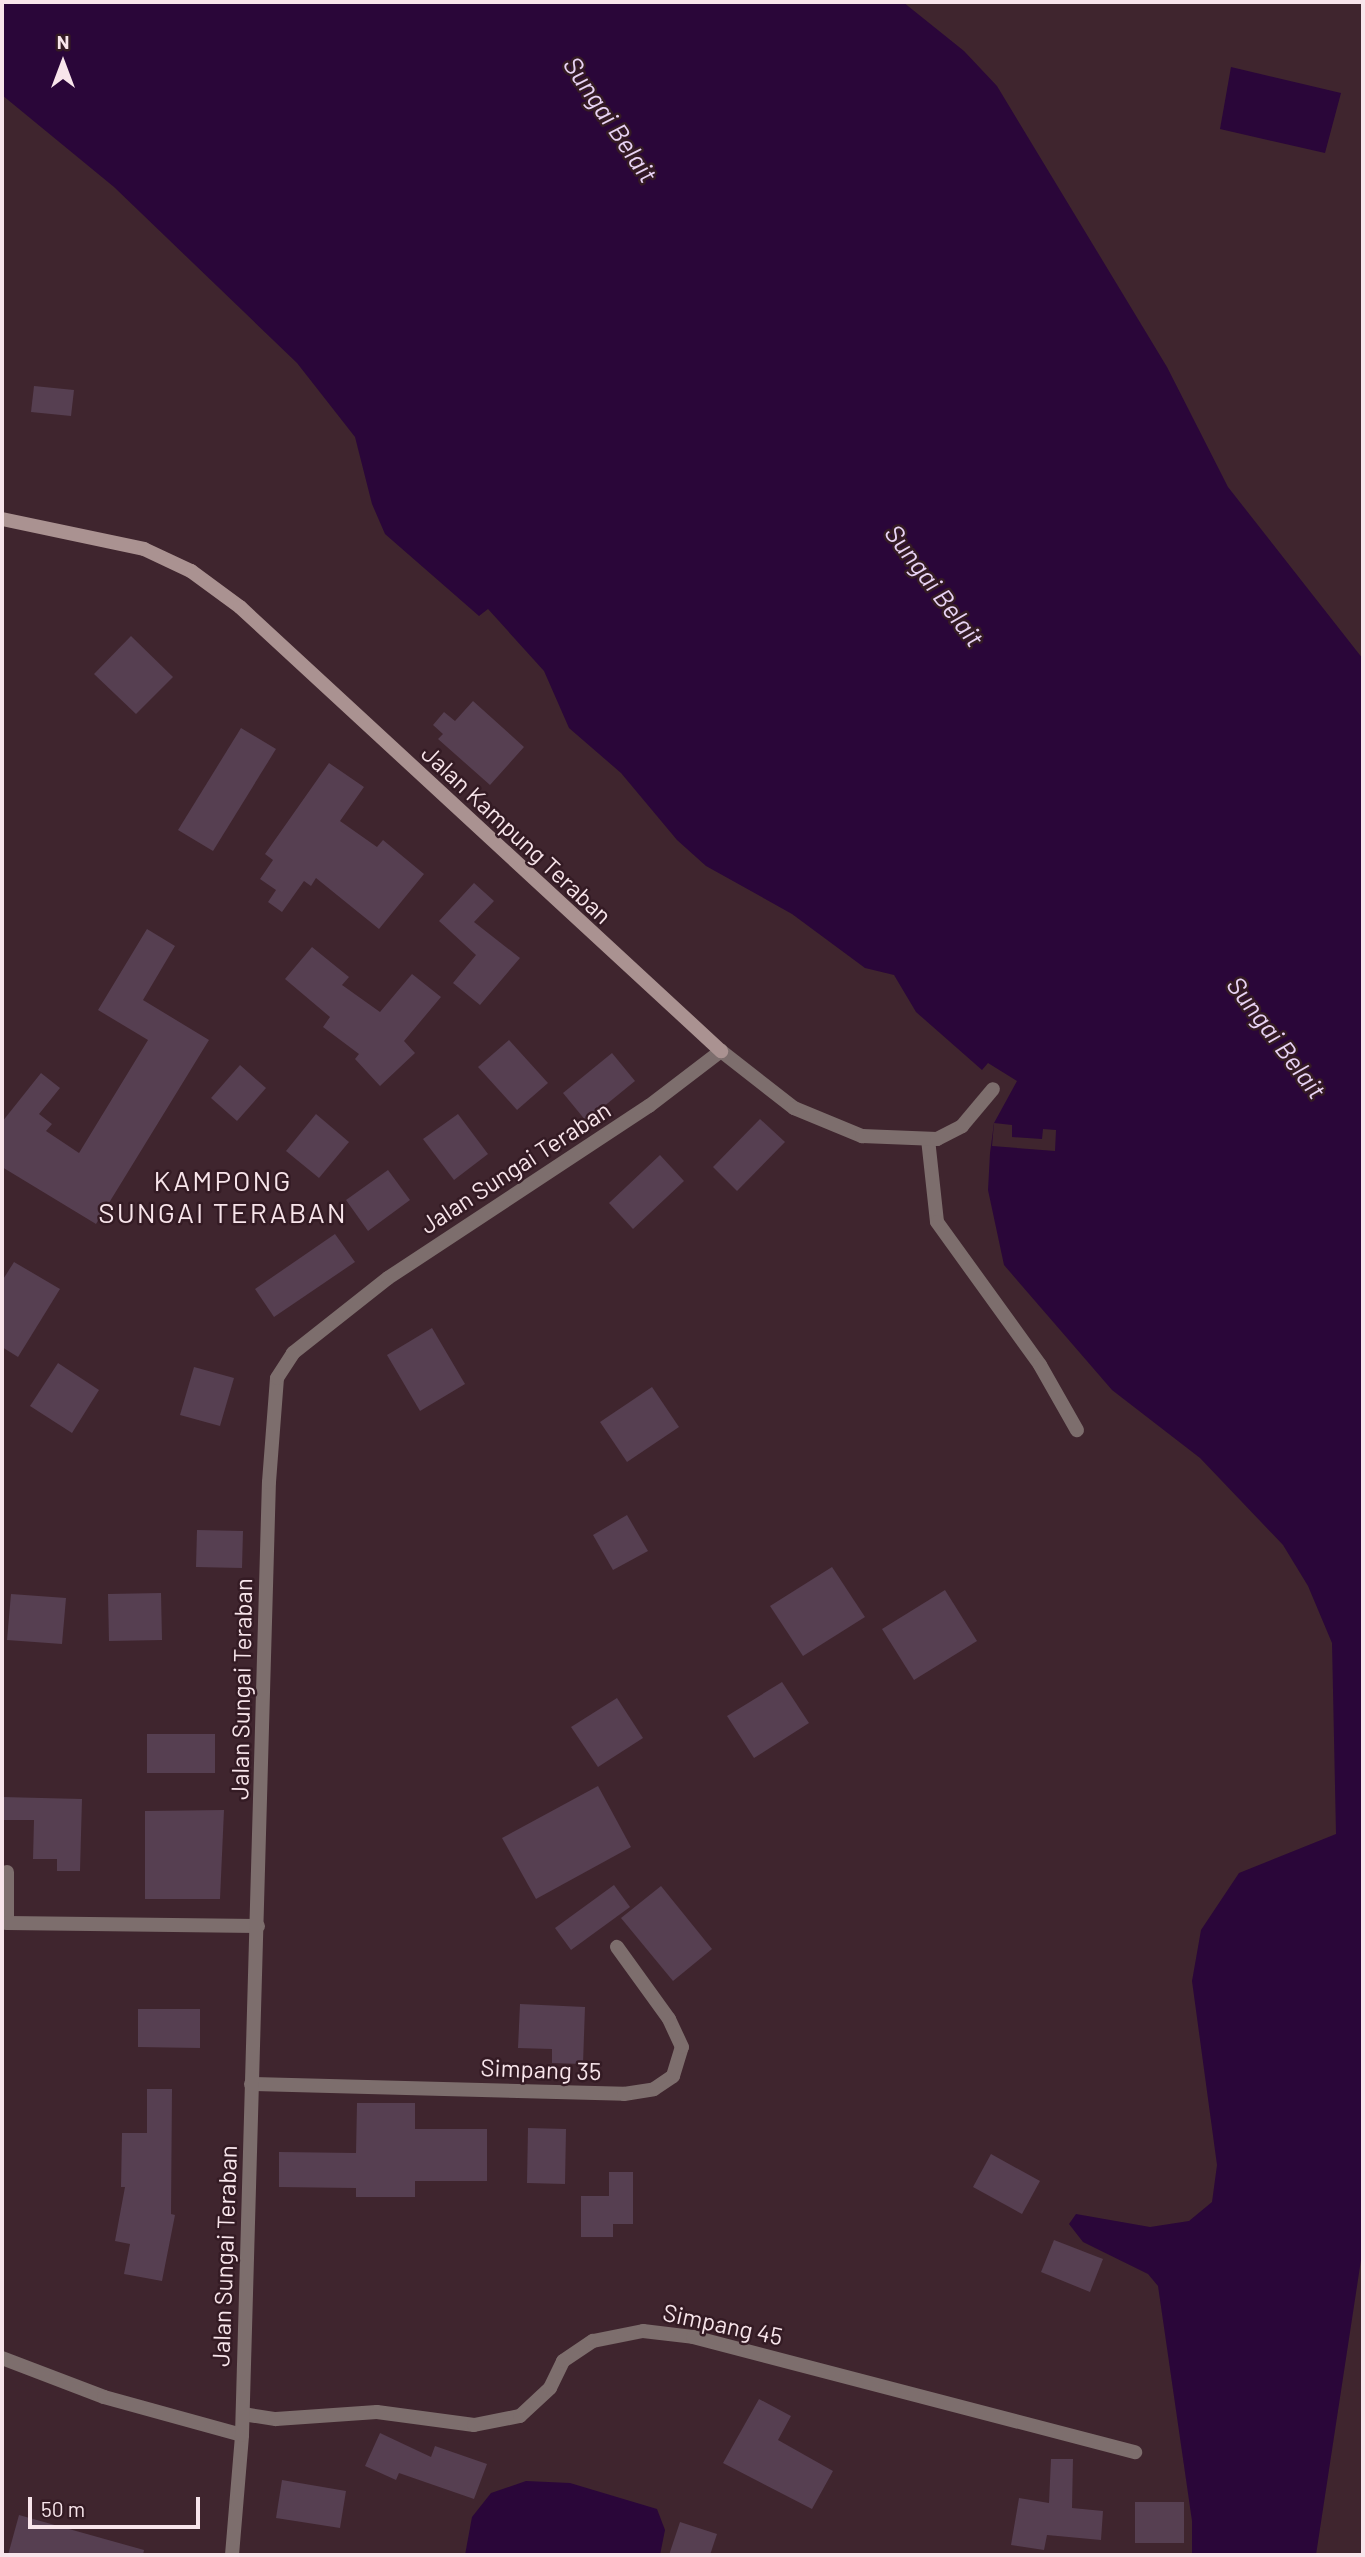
<!DOCTYPE html>
<style>
body{margin:0}
#map{position:relative;width:1365px;height:2557px;overflow:hidden;background:#3f252e;font-family:Barlow,sans-serif}
div>[style]{position:absolute}
.water>*{inset:0;background:#2a0639}
.pier>*{inset:0;background:#3f252e}
.building>*{inset:0;background:#563f51}
.street>*{height:14px;margin:-7px;padding:0 7px;transform-origin:7px;border-radius:7px;background:#7d6e6d}
.secondary>*{height:14px;margin:-7px;padding:0 7px;transform-origin:7px;border-radius:7px;background:#aa9291}
span{translate:-50% -50%;white-space:nowrap;text-align:center;line-height:1.15;-webkit-text-stroke:5px #341b24;paint-order:stroke}
.street-label{font-size:24px;color:#f8e5eb}
.water-label{font-size:26px;color:#e8d3f4;font-style:italic}
.quarter-label{font-size:28px;color:#f8e5eb;letter-spacing:2px}
.frame{position:absolute;inset:0;border:4px solid #f8e5eb;pointer-events:none}
.north{position:absolute;left:28px;top:28px;width:70px;height:70px;-webkit-text-stroke:5px #341b24;paint-order:stroke;rotate:0deg;font-size:19px;font-weight:700;line-height:28px;text-align:center;color:#f8e5eb}
.north::after{content:'';display:block;margin:auto;width:24px;height:32px;background:#f8e5eb;clip-path:polygon(50% 0,100% 100%,50% 72%,0 100%)}
.scale{position:absolute;left:28px;top:2497px;width:172px;height:32px;box-sizing:border-box;border:4px solid #f8e5eb;border-top:0;padding-left:9px;font-size:21px;line-height:24px;white-space:nowrap;color:#f8e5eb;-webkit-text-stroke:5px #341b24;paint-order:stroke}
</style>
<div id="map">
<div class="water">
<i style="clip-path:polygon(2px 2px,903px 2px,964px 51px,997px 86px,1167px 367px,1228px 487px,1363px 659px,1363px 2247px,1316px 2555px,1192px 2555px,1192px 2521px,1158px 2286px,1148px 2274px,1083px 2242px,1069px 2224px,1076px 2214px,1150px 2227px,1189px 2221px,1212px 2202px,1217px 2165px,1192px 1981px,1201px 1930px,1239px 1873px,1336px 1834px,1332px 1643px,1308px 1586px,1283px 1545px,1200px 1458px,1112px 1390px,1004px 1265px,988px 1190px,990px 1153px,994px 1123px,1017px 1081px,988px 1063px,982px 1070px,916px 1012px,894px 975px,865px 968px,792px 914px,706px 866px,677px 840px,621px 773px,569px 728px,544px 671px,488px 609px,479px 616px,385px 534px,372px 504px,355px 437px,297px 363px,114px 187px,2px 95px)"></i>
<i style="clip-path:polygon(1231px 67px,1341px 93px,1325px 153px,1220px 129px)"></i>
<i style="clip-path:polygon(526px 2481px,570px 2483px,657px 2509px,665px 2530px,660px 2555px,465px 2555px,472px 2517px,491px 2493px)"></i>
</div>
<div class="pier">
<i style="clip-path:polygon(994px 1123px,1012px 1125px,1012px 1137px,1042px 1139px,1043px 1129px,1056px 1130px,1055px 1151px,992px 1146px)"></i>
</div>
<div class="building">
<i style="clip-path:polygon(34px 386px,74px 390px,71px 416px,31px 412px)"></i>
<i style="clip-path:polygon(131px 636px,173px 677px,136px 714px,94px 674px)"></i>
<i style="clip-path:polygon(473px 701px,524px 747px,490px 785px,438px 739px,443px 734px,433px 725px,444px 712px,455px 721px)"></i>
<i style="clip-path:polygon(241px 728px,276px 749px,213px 851px,178px 830px)"></i>
<i style="clip-path:polygon(329px 763px,364px 787px,340px 821px,377px 847px,383px 840px,424px 874px,379px 929px,316px 878px,311px 886px,304px 881px,282px 912px,268px 902px,276px 890px,260px 879px,273px 860px,265px 854px)"></i>
<i style="clip-path:polygon(474px 883px,494px 901px,474px 922px,520px 958px,480px 1005px,453px 983px,476px 955px,439px 921px)"></i>
<i style="clip-path:polygon(147px 929px,175px 946px,143px 1000px,209px 1040px,96px 1224px,2px 1167px,2px 1122px,41px 1073px,60px 1088px,39px 1114px,52px 1124px,46px 1131px,79px 1153px,148px 1040px,98px 1010px)"></i>
<i style="clip-path:polygon(312px 947px,349px 977px,342px 985px,380px 1012px,412px 974px,441px 997px,404px 1041px,415px 1053px,380px 1086px,355px 1059px,359px 1054px,323px 1027px,330px 1017px,285px 979px)"></i>
<i style="clip-path:polygon(509px 1040px,548px 1083px,517px 1110px,478px 1067px)"></i>
<i style="clip-path:polygon(612px 1053px,635px 1081px,586px 1121px,563px 1093px)"></i>
<i style="clip-path:polygon(240px 1065px,266px 1088px,237px 1121px,211px 1098px)"></i>
<i style="clip-path:polygon(316px 1114px,349px 1142px,319px 1178px,286px 1151px)"></i>
<i style="clip-path:polygon(458px 1114px,488px 1154px,454px 1180px,423px 1139px)"></i>
<i style="clip-path:polygon(760px 1119px,785px 1142px,737px 1191px,713px 1167px)"></i>
<i style="clip-path:polygon(660px 1155px,684px 1181px,633px 1229px,609px 1203px)"></i>
<i style="clip-path:polygon(388px 1170px,410px 1200px,368px 1231px,346px 1200px)"></i>
<i style="clip-path:polygon(335px 1234px,355px 1262px,274px 1317px,255px 1289px)"></i>
<i style="clip-path:polygon(14px 1262px,60px 1289px,18px 1357px,2px 1347px,2px 1281px)"></i>
<i style="clip-path:polygon(432px 1328px,465px 1384px,420px 1411px,387px 1355px)"></i>
<i style="clip-path:polygon(58px 1363px,99px 1390px,72px 1433px,30px 1406px)"></i>
<i style="clip-path:polygon(194px 1367px,234px 1378px,220px 1426px,180px 1415px)"></i>
<i style="clip-path:polygon(652px 1387px,679px 1427px,627px 1462px,600px 1422px)"></i>
<i style="clip-path:polygon(627px 1515px,648px 1551px,613px 1570px,593px 1535px)"></i>
<i style="clip-path:polygon(197px 1530px,243px 1531px,242px 1568px,196px 1567px)"></i>
<i style="clip-path:polygon(832px 1567px,865px 1617px,803px 1656px,770px 1606px)"></i>
<i style="clip-path:polygon(945px 1590px,977px 1641px,914px 1680px,882px 1629px)"></i>
<i style="clip-path:polygon(161px 1593px,162px 1640px,109px 1641px,108px 1594px)"></i>
<i style="clip-path:polygon(11px 1594px,66px 1598px,62px 1644px,7px 1640px)"></i>
<i style="clip-path:polygon(782px 1682px,809px 1723px,754px 1758px,727px 1716px)"></i>
<i style="clip-path:polygon(617px 1698px,643px 1738px,598px 1767px,571px 1727px)"></i>
<i style="clip-path:polygon(147px 1734px,215px 1734px,215px 1773px,147px 1773px)"></i>
<i style="clip-path:polygon(598px 1786px,631px 1847px,536px 1899px,502px 1838px)"></i>
<i style="clip-path:polygon(2px 1797px,82px 1799px,80px 1871px,57px 1871px,57px 1859px,33px 1859px,34px 1820px,2px 1820px)"></i>
<i style="clip-path:polygon(224px 1810px,220px 1899px,145px 1899px,145px 1811px)"></i>
<i style="clip-path:polygon(614px 1885px,630px 1907px,571px 1950px,555px 1928px)"></i>
<i style="clip-path:polygon(661px 1886px,712px 1949px,673px 1981px,621px 1918px)"></i>
<i style="clip-path:polygon(520px 2004px,585px 2007px,583px 2064px,552px 2063px,552px 2049px,518px 2048px)"></i>
<i style="clip-path:polygon(138px 2009px,200px 2009px,200px 2048px,138px 2047px)"></i>
<i style="clip-path:polygon(147px 2089px,172px 2089px,171px 2214px,175px 2215px,162px 2281px,124px 2274px,130px 2244px,115px 2241px,125px 2187px,121px 2187px,122px 2133px,147px 2133px)"></i>
<i style="clip-path:polygon(357px 2103px,415px 2103px,415px 2129px,487px 2129px,487px 2181px,415px 2181px,415px 2197px,356px 2197px,356px 2188px,279px 2187px,279px 2152px,356px 2153px)"></i>
<i style="clip-path:polygon(528px 2128px,566px 2129px,565px 2184px,527px 2183px)"></i>
<i style="clip-path:polygon(991px 2154px,1040px 2181px,1022px 2214px,973px 2187px)"></i>
<i style="clip-path:polygon(609px 2172px,633px 2172px,633px 2224px,613px 2224px,613px 2237px,581px 2237px,581px 2196px,609px 2196px)"></i>
<i style="clip-path:polygon(1054px 2240px,1103px 2259px,1090px 2292px,1041px 2272px)"></i>
<i style="clip-path:polygon(759px 2399px,791px 2416px,778px 2440px,833px 2471px,812px 2509px,723px 2463px)"></i>
<i style="clip-path:polygon(380px 2433px,431px 2457px,435px 2446px,487px 2464px,474px 2499px,399px 2473px,396px 2480px,365px 2466px)"></i>
<i style="clip-path:polygon(1051px 2459px,1073px 2459px,1072px 2508px,1103px 2511px,1101px 2540px,1047px 2535px,1044px 2550px,1011px 2545px,1019px 2498px,1049px 2503px)"></i>
<i style="clip-path:polygon(282px 2480px,346px 2491px,340px 2528px,276px 2518px)"></i>
<i style="clip-path:polygon(1135px 2502px,1184px 2502px,1184px 2543px,1135px 2543px)"></i>
<i style="clip-path:polygon(19px 2515px,144px 2550px,143px 2555px,8px 2555px)"></i>
<i style="clip-path:polygon(680px 2522px,717px 2534px,710px 2555px,669px 2555px)"></i>
</div>
<div class="street">
<i style="left:928px;top:1139px;width:83px;rotate:83.8deg"></i>
<i style="left:937px;top:1222px;width:176px;rotate:54.2deg"></i>
<i style="left:1040px;top:1365px;width:75px;rotate:60.4deg"></i>
<i style="left:7px;top:1872px;width:51px;rotate:90deg"></i>
<i style="left:7px;top:1923px;width:251px;rotate:0.7deg"></i>
<i style="left:251px;top:2084px;width:373px;rotate:1.5deg"></i>
<i style="left:624px;top:2094px;width:30px;rotate:-9deg"></i>
<i style="left:654px;top:2089px;width:23px;rotate:-34deg"></i>
<i style="left:673px;top:2076px;width:30px;rotate:-73deg"></i>
<i style="left:682px;top:2047px;width:31px;rotate:-115deg"></i>
<i style="left:669px;top:2019px;width:89px;rotate:-125.8deg"></i>
<i style="left:2px;top:2358px;width:109px;rotate:20.9deg"></i>
<i style="left:104px;top:2397px;width:143px;rotate:15.4deg"></i>
<i style="left:243px;top:2414px;width:33px;rotate:9deg"></i>
<i style="left:276px;top:2419px;width:101px;rotate:-4deg"></i>
<i style="left:377px;top:2412px;width:98px;rotate:7.6deg"></i>
<i style="left:474px;top:2425px;width:47px;rotate:-11.1deg"></i>
<i style="left:520px;top:2416px;width:41px;rotate:-43deg"></i>
<i style="left:550px;top:2388px;width:30px;rotate:-64deg"></i>
<i style="left:563px;top:2361px;width:36px;rotate:-34deg"></i>
<i style="left:593px;top:2341px;width:51px;rotate:-11.3deg"></i>
<i style="left:643px;top:2331px;width:50px;rotate:6.8deg"></i>
<i style="left:693px;top:2337px;width:457px;rotate:14.6deg"></i>
<i style="left:232px;top:2555px;width:120px;rotate:-85.2deg"></i>
<i style="left:242px;top:2435px;width:953px;rotate:-88.38deg"></i>
<i style="left:269px;top:1482px;width:104px;rotate:-85.6deg"></i>
<i style="left:277px;top:1378px;width:30px;rotate:-57deg"></i>
<i style="left:293px;top:1353px;width:121px;rotate:-38.3deg"></i>
<i style="left:388px;top:1278px;width:313px;rotate:-33.4deg"></i>
<i style="left:649px;top:1106px;width:91px;rotate:-37.4deg"></i>
<i style="left:721px;top:1051px;width:93px;rotate:38deg"></i>
<i style="left:794px;top:1108px;width:74px;rotate:22.4deg"></i>
<i style="left:862px;top:1136px;width:75px;rotate:2.3deg"></i>
<i style="left:937px;top:1139px;width:28px;rotate:-27deg"></i>
<i style="left:962px;top:1126px;width:48px;rotate:-50deg"></i>
</div>
<div class="secondary">
<i style="left:2px;top:519px;width:145px;rotate:11.9deg"></i>
<i style="left:144px;top:549px;width:52px;rotate:25.1deg"></i>
<i style="left:191px;top:571px;width:61px;rotate:36.3deg"></i>
<i style="left:240px;top:607px;width:655px;rotate:42.71deg"></i>
</div>
<div class="street-label">
<span style="left:517px;top:834px;rotate:43deg">Jalan Kampung Teraban</span>
<span style="left:515px;top:1167px;rotate:-33deg">Jalan Sungai Teraban</span>
<span style="left:241px;top:1689px;rotate:-89deg">Jalan Sungai Teraban</span>
<span style="left:541px;top:2069px;rotate:2deg">Simpang 35</span>
<span style="left:224px;top:2256px;rotate:-88deg">Jalan Sungai Teraban</span>
<span style="left:723px;top:2324px;rotate:12deg">Simpang 45</span>
</div>
<div class="water-label">
<span style="left:611px;top:119px;rotate:56deg">Sungai Belait</span>
<span style="left:935px;top:585px;rotate:53deg">Sungai Belait</span>
<span style="left:1277px;top:1037px;rotate:53deg">Sungai Belait</span>
</div>
<div class="quarter-label">
<span style="left:223px;top:1196px">KAMPONG<br>SUNGAI TERABAN</span>
</div>
<div class="frame"></div>
<div class="north">N</div>
<div class="scale">50 m</div>
</div>
